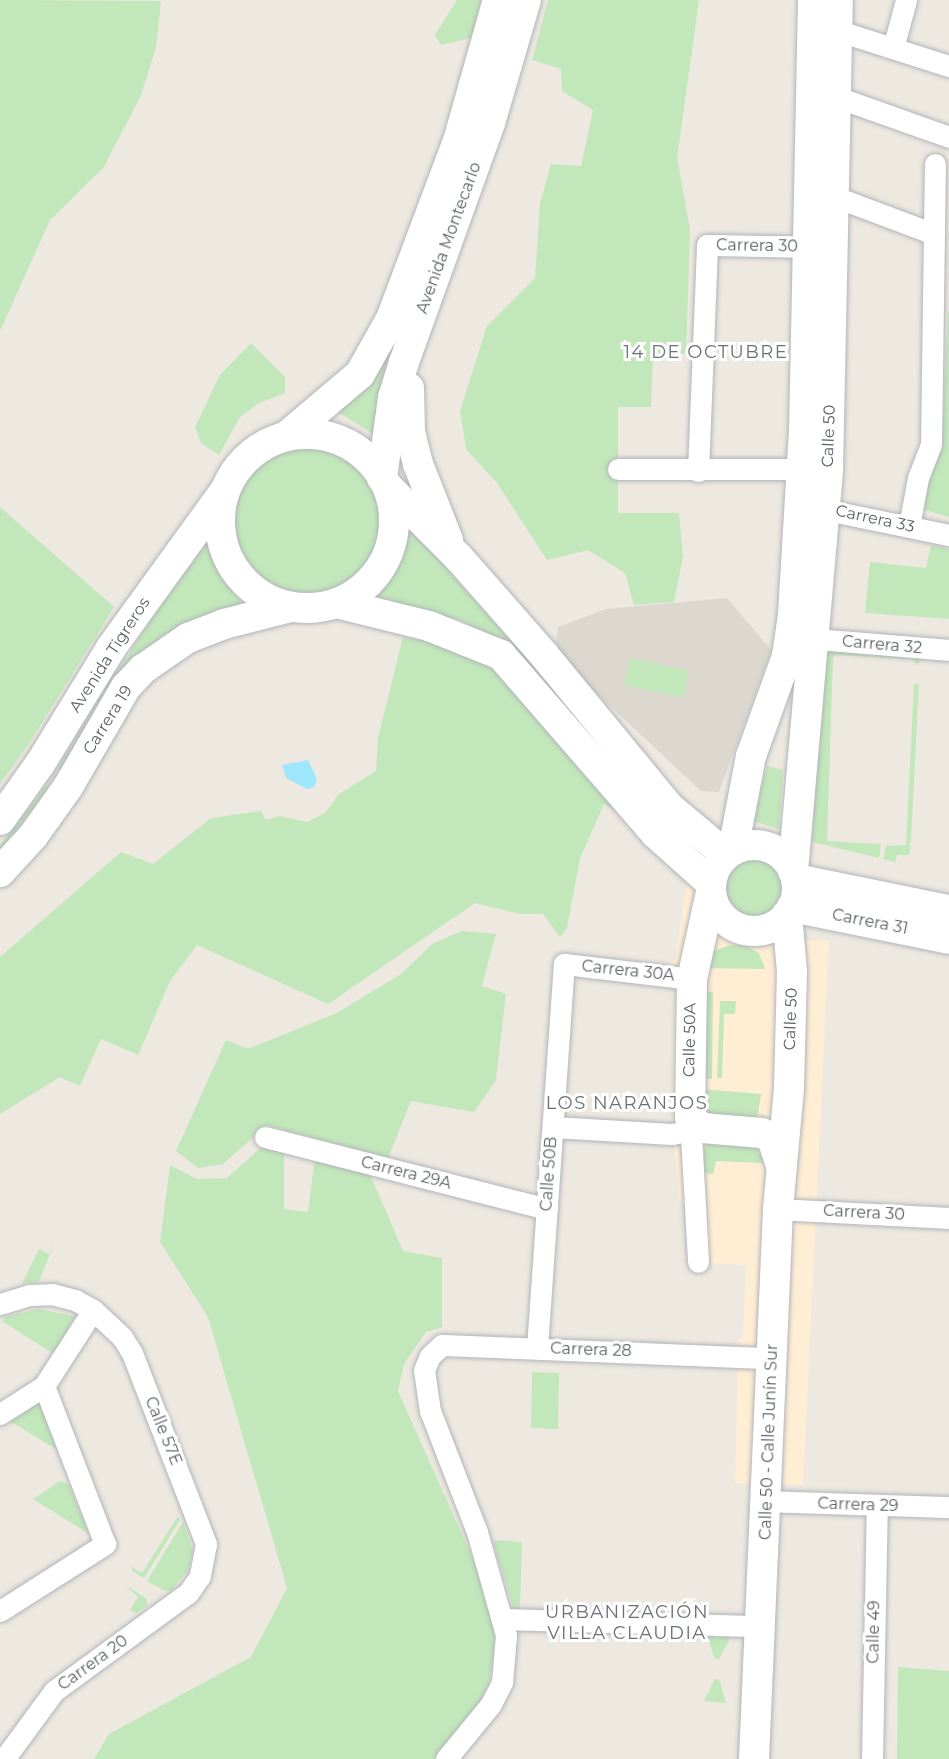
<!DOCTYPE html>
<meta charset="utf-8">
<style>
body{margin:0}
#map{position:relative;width:949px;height:1759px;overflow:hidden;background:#ede8e0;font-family:Montserrat,sans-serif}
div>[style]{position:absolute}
.commercial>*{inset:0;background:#ffedd4}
.education>*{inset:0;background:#ddd8cf}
.green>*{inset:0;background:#c2e7ba}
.round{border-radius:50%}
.water>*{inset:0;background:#9fe6ff}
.roads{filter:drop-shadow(0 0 2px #b1b5b9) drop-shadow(0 0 2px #b1b5b9)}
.street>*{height:21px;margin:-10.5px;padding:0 10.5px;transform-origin:10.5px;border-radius:10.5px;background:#fff}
.secondary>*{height:30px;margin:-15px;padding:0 15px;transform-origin:15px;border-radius:15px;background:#fff}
.secondary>.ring{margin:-15px;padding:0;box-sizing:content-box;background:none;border:30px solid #fff;border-radius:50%}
span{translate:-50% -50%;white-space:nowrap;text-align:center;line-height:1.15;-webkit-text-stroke:6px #fff;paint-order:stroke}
.street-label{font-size:16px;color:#595f63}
.neighbourhood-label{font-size:18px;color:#6a7175;letter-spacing:1.5px}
</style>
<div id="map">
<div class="commercial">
<i style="clip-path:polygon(688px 876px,714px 927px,733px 939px,751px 942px,829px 940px,803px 1485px,735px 1483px,739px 1339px,743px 1338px,746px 1265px,708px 1263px,707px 1269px,689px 1268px,686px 1202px,679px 1201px,672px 1119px,675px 994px,670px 962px,675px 959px)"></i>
</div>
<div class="education">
<i style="clip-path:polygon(727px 598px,771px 650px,719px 792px,701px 791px,567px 666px,555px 650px,558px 627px,606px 609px)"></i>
</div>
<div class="green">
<i style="clip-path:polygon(0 0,161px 1px,156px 47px,141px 95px,104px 167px,50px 220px,0 331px)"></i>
<i style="clip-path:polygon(457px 0,481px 0,472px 38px,441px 45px,435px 35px)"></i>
<i style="clip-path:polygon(548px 0,699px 0,677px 158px,690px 229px,686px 354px,653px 354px,651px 407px,618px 407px,618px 513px,679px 513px,683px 556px,674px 602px,634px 605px,625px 573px,588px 550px,547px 560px,497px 483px,466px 449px,460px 411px,487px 326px,535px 278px,540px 203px,551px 164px,581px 166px,593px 110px,562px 91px,561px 69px,532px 60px)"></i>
<i style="clip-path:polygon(948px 312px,949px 312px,949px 517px,922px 509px,926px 477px,942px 444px)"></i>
<i style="clip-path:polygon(405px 313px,377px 436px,336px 411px)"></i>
<i style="clip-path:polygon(251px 343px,285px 377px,285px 393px,259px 403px,240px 417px,219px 455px,201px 443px,195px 427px,220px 375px)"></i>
<i class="round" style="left:232px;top:447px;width:148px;height:148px"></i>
<i style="clip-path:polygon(0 507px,114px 607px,30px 742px,0 784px)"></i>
<i style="clip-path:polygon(410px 526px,462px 586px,537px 662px,697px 846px,693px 850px,588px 735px,531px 663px,506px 644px,460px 620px,379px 601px,378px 596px,399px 564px)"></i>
<i style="clip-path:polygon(204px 534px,216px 569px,242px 604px,184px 624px,144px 651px,63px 772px,58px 768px)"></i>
<i style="clip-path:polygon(931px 545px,949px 549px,949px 619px,865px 613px,870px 562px,926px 568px)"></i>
<i style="clip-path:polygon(403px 637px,456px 647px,487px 662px,627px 818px,604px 804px,580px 858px,567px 928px,560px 937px,543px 914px,520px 914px,475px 903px,328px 1004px,197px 945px,170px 981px,138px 1055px,101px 1039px,80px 1086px,60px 1077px,0 1114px,0 957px,121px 852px,153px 864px,211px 818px,261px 811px,266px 820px,280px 816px,307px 822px,325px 813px,339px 794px,376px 771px,378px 738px)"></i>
<i style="clip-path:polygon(830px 651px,922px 659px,917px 665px,912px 659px,835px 655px,833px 659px,827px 841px,881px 844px,879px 858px,812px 842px,824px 659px)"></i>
<i style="clip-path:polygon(630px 658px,689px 671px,683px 698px,624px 685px)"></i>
<i style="clip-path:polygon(914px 684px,919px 684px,911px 840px,909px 855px,897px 855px,895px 862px,883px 859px,886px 846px,906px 845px)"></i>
<i style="clip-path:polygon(767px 766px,783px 770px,779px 829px,753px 821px)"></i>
<i style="clip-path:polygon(46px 786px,50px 788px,0 852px,0 845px)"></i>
<i class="round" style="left:725px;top:858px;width:58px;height:58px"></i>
<i style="clip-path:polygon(462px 931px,496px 934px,482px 986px,506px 994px,496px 1080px,474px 1112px,411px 1101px,388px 1158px,267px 1125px,223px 1164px,198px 1168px,176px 1151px,226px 1040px,248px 1049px,337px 1013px,401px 974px,432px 944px)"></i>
<i style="clip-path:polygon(730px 945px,744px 945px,759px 953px,765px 969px,705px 968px,706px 959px,714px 951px)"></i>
<i style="clip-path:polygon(703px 992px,713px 992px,712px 1079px,702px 1078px)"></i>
<i style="clip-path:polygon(720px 1001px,736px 1001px,735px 1014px,724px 1014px,722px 1078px,717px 1078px)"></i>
<i style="clip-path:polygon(700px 1089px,761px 1094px,757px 1120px,713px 1117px,704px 1109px)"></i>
<i style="clip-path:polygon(709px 1142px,756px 1148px,765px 1163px,716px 1161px,713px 1174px,704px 1173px,704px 1149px)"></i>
<i style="clip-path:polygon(266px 1143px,284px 1146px,284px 1209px,308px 1212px,315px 1158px,369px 1172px,403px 1251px,442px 1258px,442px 1327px,426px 1332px,404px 1364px,398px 1391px,490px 1597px,495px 1639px,489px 1684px,472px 1716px,433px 1759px,94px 1759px,109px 1734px,251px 1657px,287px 1588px,208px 1317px,160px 1242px,170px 1165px,197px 1179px,227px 1178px)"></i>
<i style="clip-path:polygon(54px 1244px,39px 1281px,22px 1284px,39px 1249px,49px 1254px)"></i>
<i style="clip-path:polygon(38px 1309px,75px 1316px,54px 1354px,3px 1322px,4px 1317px)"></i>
<i style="clip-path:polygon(532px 1372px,559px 1373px,558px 1429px,531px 1428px)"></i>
<i style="clip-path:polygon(40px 1400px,59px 1451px,8px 1420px)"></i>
<i style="clip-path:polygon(60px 1481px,68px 1484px,89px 1534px,33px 1499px)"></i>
<i style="clip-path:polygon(178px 1516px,180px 1520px,144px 1578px,132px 1571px,132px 1567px,142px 1573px)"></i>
<i style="clip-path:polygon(183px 1522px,193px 1551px,188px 1570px,171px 1591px,163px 1590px,147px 1581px)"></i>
<i style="clip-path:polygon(495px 1540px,522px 1542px,520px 1609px,514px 1610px,494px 1545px)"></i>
<i style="clip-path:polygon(125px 1585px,147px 1599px,147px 1606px,136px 1613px,130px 1610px,138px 1597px)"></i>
<i style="clip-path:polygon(715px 1635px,716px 1639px,723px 1636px,730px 1639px,719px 1659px,715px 1659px,707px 1636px)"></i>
<i style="clip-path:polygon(898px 1667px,949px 1671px,949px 1759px,897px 1759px)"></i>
<i style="clip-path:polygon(715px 1679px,719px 1679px,726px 1703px,704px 1701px)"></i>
</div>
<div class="water">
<i style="clip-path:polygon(308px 760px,317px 779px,314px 787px,307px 789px,286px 778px,282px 765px)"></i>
</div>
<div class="roads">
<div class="street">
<i style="left:836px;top:30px;width:119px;rotate:17.7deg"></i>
<i style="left:893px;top:48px;width:50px;rotate:-74.8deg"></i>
<i style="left:834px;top:96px;width:122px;rotate:19.6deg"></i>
<i style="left:833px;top:196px;width:108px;rotate:20.6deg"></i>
<i style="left:618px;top:469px;width:185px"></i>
<i style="left:698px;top:471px;width:226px;rotate:-87.7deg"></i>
<i style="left:707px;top:245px;width:100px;rotate:1.1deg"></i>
<i style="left:812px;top:507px;width:140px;rotate:11.6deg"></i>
<i style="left:909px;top:526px;width:49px;rotate:-79.4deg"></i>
<i style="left:918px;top:478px;width:36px;rotate:-69deg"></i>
<i style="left:931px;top:444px;width:280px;rotate:-89.2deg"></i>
<i style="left:816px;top:639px;width:133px;rotate:4.7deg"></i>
<i style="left:690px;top:1117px;width:145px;rotate:86.8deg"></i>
<i style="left:553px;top:1127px;width:119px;rotate:3.4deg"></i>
<i style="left:672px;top:1134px;width:31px;rotate:-11deg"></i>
<i style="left:265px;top:1137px;width:291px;rotate:14.3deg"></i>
<i style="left:778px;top:1209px;width:171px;rotate:3deg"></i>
<i style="left:0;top:1304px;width:30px;rotate:-17deg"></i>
<i style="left:29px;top:1295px;width:23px;rotate:-2deg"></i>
<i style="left:52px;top:1294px;width:24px;rotate:15deg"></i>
<i style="left:75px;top:1300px;width:21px;rotate:29deg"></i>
<i style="left:93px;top:1310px;width:40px;rotate:43deg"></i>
<i style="left:122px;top:1337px;width:19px;rotate:58deg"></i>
<i style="left:132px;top:1353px;width:205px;rotate:68.8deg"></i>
<i style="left:206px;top:1544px;width:33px;rotate:101deg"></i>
<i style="left:200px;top:1576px;width:21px;rotate:125deg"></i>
<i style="left:188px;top:1593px;width:166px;rotate:143.8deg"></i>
<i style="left:54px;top:1691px;width:84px;rotate:126.3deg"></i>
<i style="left:537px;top:1348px;width:385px;rotate:-86deg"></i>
<i style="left:564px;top:964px;width:129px;rotate:6.7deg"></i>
<i style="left:0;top:1414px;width:52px;rotate:-32.5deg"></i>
<i style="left:767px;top:1501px;width:182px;rotate:1.9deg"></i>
<i style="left:0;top:1611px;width:125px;rotate:-32.5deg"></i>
<i style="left:105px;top:1544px;width:169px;rotate:-111.1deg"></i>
<i style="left:44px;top:1386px;width:90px;rotate:-57.2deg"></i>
<i style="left:504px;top:1619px;width:256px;rotate:1.6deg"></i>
<i style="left:446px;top:1759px;width:71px;rotate:-50.7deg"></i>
<i style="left:491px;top:1704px;width:25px;rotate:-63deg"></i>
<i style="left:502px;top:1682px;width:47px;rotate:-85.1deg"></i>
<i style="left:506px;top:1635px;width:107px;rotate:-105.7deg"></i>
<i style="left:477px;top:1532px;width:130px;rotate:-111.2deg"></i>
<i style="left:430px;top:1411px;width:41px;rotate:-98.3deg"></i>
<i style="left:424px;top:1370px;width:15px;rotate:-67deg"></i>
<i style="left:430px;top:1356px;width:16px;rotate:-43deg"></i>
<i style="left:442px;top:1345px;width:330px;rotate:2.3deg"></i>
<i style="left:872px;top:1759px;width:254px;rotate:-88.9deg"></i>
</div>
<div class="secondary">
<i style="left:409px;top:388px;width:44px;rotate:88.7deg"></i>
<i style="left:410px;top:432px;width:33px;rotate:76deg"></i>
<i style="left:418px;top:464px;width:82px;rotate:68.5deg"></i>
<i class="ring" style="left:220px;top:434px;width:144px;height:144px"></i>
<i style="left:288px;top:435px;width:94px;rotate:-40.3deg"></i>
<i style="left:360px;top:374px;width:63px;rotate:-60.6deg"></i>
<i style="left:391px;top:319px;width:190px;rotate:-69.4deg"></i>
<i style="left:458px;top:141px;width:147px;rotate:-74.2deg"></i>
<i style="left:382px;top:478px;width:81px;rotate:-82.2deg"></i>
<i style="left:393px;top:398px;width:38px;rotate:-73deg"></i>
<i style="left:404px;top:362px;width:254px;rotate:-70.2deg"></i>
<i style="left:490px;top:123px;width:128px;rotate:-73.7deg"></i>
<i style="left:387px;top:486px;width:102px;rotate:45deg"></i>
<i style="left:459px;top:558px;width:130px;rotate:48.7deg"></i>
<i style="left:545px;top:656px;width:197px;rotate:50.6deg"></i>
<i style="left:670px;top:808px;width:73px;rotate:40deg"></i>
<i style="left:336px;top:603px;width:96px;rotate:13.9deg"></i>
<i style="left:429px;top:626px;width:78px;rotate:21.9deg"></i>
<i style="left:501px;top:655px;width:235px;rotate:49.1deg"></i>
<i style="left:655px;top:833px;width:75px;rotate:41.8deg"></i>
<i style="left:0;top:820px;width:69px;rotate:-54.5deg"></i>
<i style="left:40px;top:764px;width:136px;rotate:-58.5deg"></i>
<i style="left:111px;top:648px;width:193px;rotate:-54.1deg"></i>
<i class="ring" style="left:711px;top:845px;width:56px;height:56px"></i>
<i style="left:733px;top:850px;width:96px;rotate:-79.2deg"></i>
<i style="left:751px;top:756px;width:106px;rotate:-70.2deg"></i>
<i style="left:787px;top:656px;width:41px;rotate:-81.7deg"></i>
<i style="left:793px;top:615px;width:184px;rotate:-86.6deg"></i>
<i style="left:804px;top:431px;width:431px;rotate:-88.8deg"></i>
<i style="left:793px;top:871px;width:403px;rotate:-85deg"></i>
<i style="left:828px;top:470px;width:470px;rotate:-88.8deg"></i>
<i style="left:0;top:872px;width:49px;rotate:-47.5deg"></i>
<i style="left:33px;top:836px;width:60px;rotate:-54.5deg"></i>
<i style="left:68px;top:787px;width:116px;rotate:-59.9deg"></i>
<i style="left:126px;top:687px;width:25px;rotate:-47deg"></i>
<i style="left:143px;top:669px;width:55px;rotate:-34.6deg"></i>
<i style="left:188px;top:638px;width:39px;rotate:-21deg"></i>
<i style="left:224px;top:624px;width:68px;rotate:-14.4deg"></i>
<i style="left:796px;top:879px;width:156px;rotate:11.5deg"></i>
<i style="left:711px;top:892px;width:89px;rotate:102.3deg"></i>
<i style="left:692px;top:979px;width:138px;rotate:90.8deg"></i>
<i style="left:690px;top:1117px;width:16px;rotate:43deg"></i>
<i style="left:702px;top:1128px;width:60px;rotate:4.8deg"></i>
<i style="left:762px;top:1133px;width:11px;rotate:27deg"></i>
<i style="left:772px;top:1138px;width:28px;rotate:72deg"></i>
<i style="left:792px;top:907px;width:160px;rotate:11.5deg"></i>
<i style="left:754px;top:1759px;width:551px;rotate:-87.5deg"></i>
<i style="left:778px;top:1209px;width:122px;rotate:-84.8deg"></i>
<i style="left:789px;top:1087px;width:115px;rotate:-88.5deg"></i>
<i style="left:792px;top:972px;width:58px;rotate:-94.9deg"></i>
</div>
</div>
<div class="street-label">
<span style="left:449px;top:238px;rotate:-70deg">Avenida Montecarlo</span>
<span style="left:757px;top:246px;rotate:1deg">Carrera 30</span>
<span style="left:829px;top:436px;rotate:-88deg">Calle 50</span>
<span style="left:875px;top:519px;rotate:12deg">Carrera 33</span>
<span style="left:882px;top:645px;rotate:5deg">Carrera 32</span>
<span style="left:110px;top:655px;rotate:-57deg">Avenida Tigreros</span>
<span style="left:108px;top:720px;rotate:-58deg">Carrera 19</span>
<span style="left:870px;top:922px;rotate:11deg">Carrera 31</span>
<span style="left:628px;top:971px;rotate:6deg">Carrera 30A</span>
<span style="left:791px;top:1019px;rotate:-88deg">Calle 50</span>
<span style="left:690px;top:1040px;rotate:-89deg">Calle 50A</span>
<span style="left:406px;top:1173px;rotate:14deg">Carrera 29A</span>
<span style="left:549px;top:1174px;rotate:-86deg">Calle 50B</span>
<span style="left:864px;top:1213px;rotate:3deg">Carrera 30</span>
<span style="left:591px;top:1350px;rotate:2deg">Carrera 28</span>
<span style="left:163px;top:1431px;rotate:68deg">Calle 57E</span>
<span style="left:769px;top:1442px;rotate:-88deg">Calle 50 - Calle Junín Sur</span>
<span style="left:858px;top:1505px;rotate:2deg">Carrera 29</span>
<span style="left:874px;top:1632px;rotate:-89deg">Calle 49</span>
<span style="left:93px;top:1663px;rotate:-36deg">Carrera 20</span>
</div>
<div class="neighbourhood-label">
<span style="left:706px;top:352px">14 DE OCTUBRE</span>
<span style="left:627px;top:1103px">LOS NARANJOS</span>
<span style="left:627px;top:1623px">URBANIZACIÓN<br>VILLA CLAUDIA</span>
</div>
</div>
